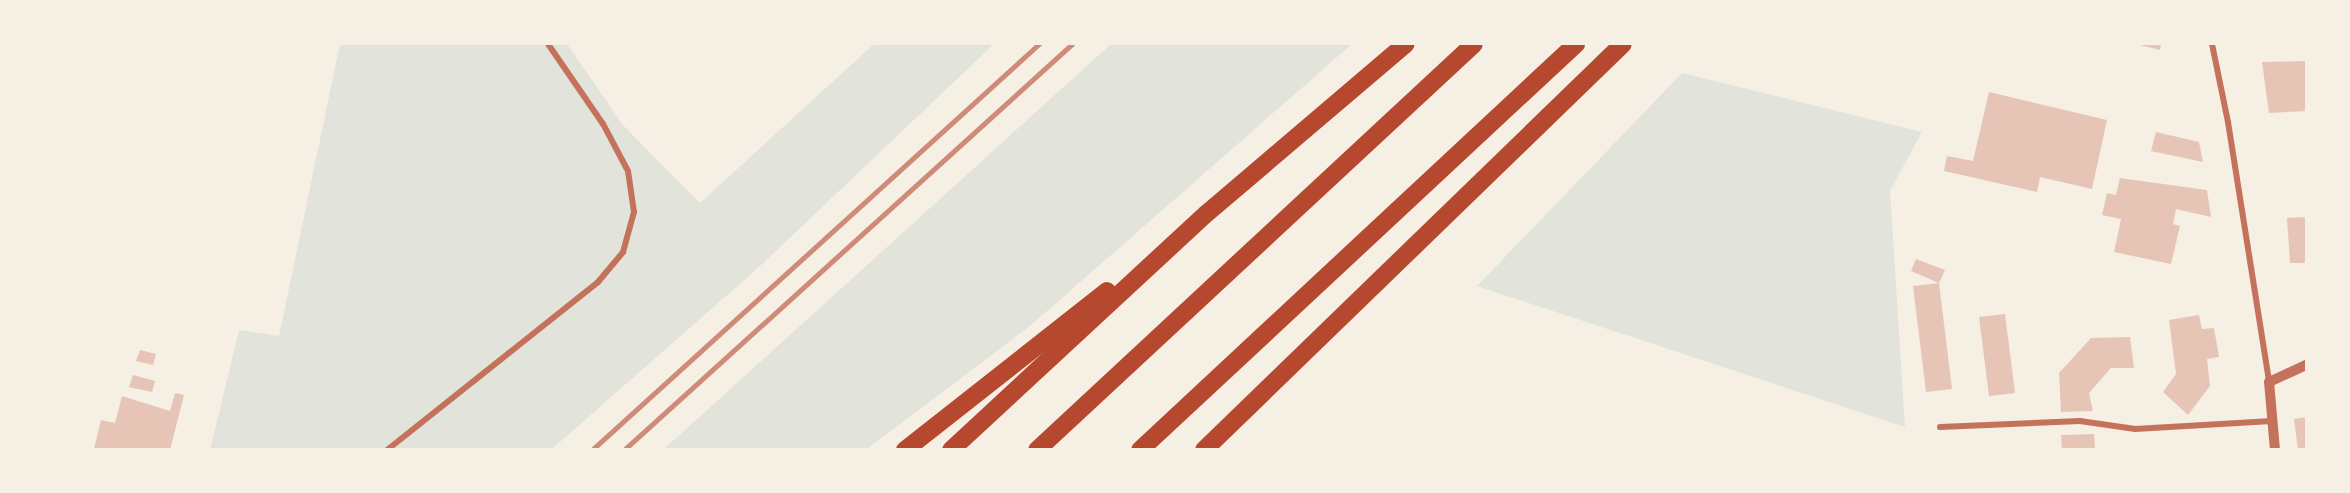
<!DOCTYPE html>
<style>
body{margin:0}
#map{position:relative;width:2350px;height:493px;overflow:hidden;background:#f6efe4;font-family:"Crimson Pro",serif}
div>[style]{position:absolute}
.green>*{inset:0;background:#e2e4dc}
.building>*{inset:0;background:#e6c5b7}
.minor>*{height:6px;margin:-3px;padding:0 3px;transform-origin:3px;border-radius:3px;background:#c5725c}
.tertiary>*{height:10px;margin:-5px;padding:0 5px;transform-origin:5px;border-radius:5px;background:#c5725c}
.motorway>*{height:18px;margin:-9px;padding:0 9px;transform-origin:9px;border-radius:9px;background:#b5482f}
.rail>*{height:4.5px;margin:-2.25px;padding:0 2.25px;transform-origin:2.25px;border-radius:2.25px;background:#cf8b77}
span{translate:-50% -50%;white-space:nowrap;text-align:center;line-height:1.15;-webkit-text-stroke:4.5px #f6efe4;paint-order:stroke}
.frame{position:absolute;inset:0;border:45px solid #f6efe4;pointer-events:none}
</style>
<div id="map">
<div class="green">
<i style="clip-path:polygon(340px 44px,567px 44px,623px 125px,700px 203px,874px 44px,994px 44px,759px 267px,552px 449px,210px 450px,239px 330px,279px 336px)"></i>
<i style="clip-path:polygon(1111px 44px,1352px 44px,1030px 326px,867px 449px,664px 449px)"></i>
<i style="clip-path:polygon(1682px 73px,1922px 132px,1890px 191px,1905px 427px,1477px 286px)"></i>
</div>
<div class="building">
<i style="clip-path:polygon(2136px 44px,2161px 44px,2160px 50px)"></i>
<i style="clip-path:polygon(2306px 61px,2306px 111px,2269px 113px,2262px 62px)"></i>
<i style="clip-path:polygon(1989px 92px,2107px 120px,2092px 189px,2040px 177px,2037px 192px,1944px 171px,1947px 156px,1973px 161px)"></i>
<i style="clip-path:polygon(2156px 132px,2199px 142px,2203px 162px,2151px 151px)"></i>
<i style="clip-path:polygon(2120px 178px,2207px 190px,2211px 217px,2176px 209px,2173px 224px,2180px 226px,2171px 264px,2114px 252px,2121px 219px,2102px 215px,2107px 193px,2116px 195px)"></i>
<i style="clip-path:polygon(2306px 217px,2306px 263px,2290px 263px,2287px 218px)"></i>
<i style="clip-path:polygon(1916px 259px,1945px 270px,1939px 283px,1911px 271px)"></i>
<i style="clip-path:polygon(1939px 283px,1952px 389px,1926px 392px,1913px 286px)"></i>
<i style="clip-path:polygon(2005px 314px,2015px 393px,1989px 396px,1979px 317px)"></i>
<i style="clip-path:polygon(2199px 315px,2202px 329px,2214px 328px,2219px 357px,2207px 359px,2210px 386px,2188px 415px,2163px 392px,2176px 374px,2169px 320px)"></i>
<i style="clip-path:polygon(2130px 337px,2134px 368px,2111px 368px,2089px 393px,2093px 411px,2061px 412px,2059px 373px,2091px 338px)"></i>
<i style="clip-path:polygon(140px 350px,156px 354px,153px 365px,136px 361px)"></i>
<i style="clip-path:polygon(133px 375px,155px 381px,152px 392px,129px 387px)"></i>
<i style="clip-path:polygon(175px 393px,184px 395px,170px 450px,94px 449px,101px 420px,115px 423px,122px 396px,170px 411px)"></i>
<i style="clip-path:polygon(2306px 417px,2306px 450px,2298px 450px,2294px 419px)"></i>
<i style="clip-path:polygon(2094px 434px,2095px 450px,2062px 450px,2061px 435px)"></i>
</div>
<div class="minor">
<i style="left:2212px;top:44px;width:80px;rotate:78.4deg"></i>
<i style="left:2228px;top:122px;width:263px;rotate:81deg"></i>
<i style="left:1940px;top:427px;width:140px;rotate:-2.5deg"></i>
<i style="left:2080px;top:421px;width:56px;rotate:8.3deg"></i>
<i style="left:2135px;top:429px;width:137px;rotate:-3.3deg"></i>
<i style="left:387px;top:450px;width:270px;rotate:-38.5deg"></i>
<i style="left:598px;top:282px;width:39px;rotate:-50deg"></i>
<i style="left:623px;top:252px;width:41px;rotate:-74.6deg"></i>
<i style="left:634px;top:212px;width:41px;rotate:-98.3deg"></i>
<i style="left:628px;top:171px;width:53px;rotate:-118deg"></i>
<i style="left:603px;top:124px;width:97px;rotate:-124.5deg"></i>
</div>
<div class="tertiary">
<i style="left:2275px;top:450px;width:68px;rotate:-95deg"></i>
<i style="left:2269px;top:382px;width:41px;rotate:-24.7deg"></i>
</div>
<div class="motorway">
<i style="left:905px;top:450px;width:257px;rotate:-38.2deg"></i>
<i style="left:951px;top:450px;width:347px;rotate:-42.8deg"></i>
<i style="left:1206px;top:214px;width:262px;rotate:-40.4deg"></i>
<i style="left:1037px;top:450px;width:596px;rotate:-42.89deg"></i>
<i style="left:1140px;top:450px;width:596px;rotate:-42.96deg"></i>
<i style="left:1204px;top:450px;width:583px;rotate:-44.1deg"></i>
</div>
<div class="rail">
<i style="left:592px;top:450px;width:604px;rotate:-42.25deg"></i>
<i style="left:624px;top:450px;width:605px;rotate:-42.18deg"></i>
</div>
<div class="frame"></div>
</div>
